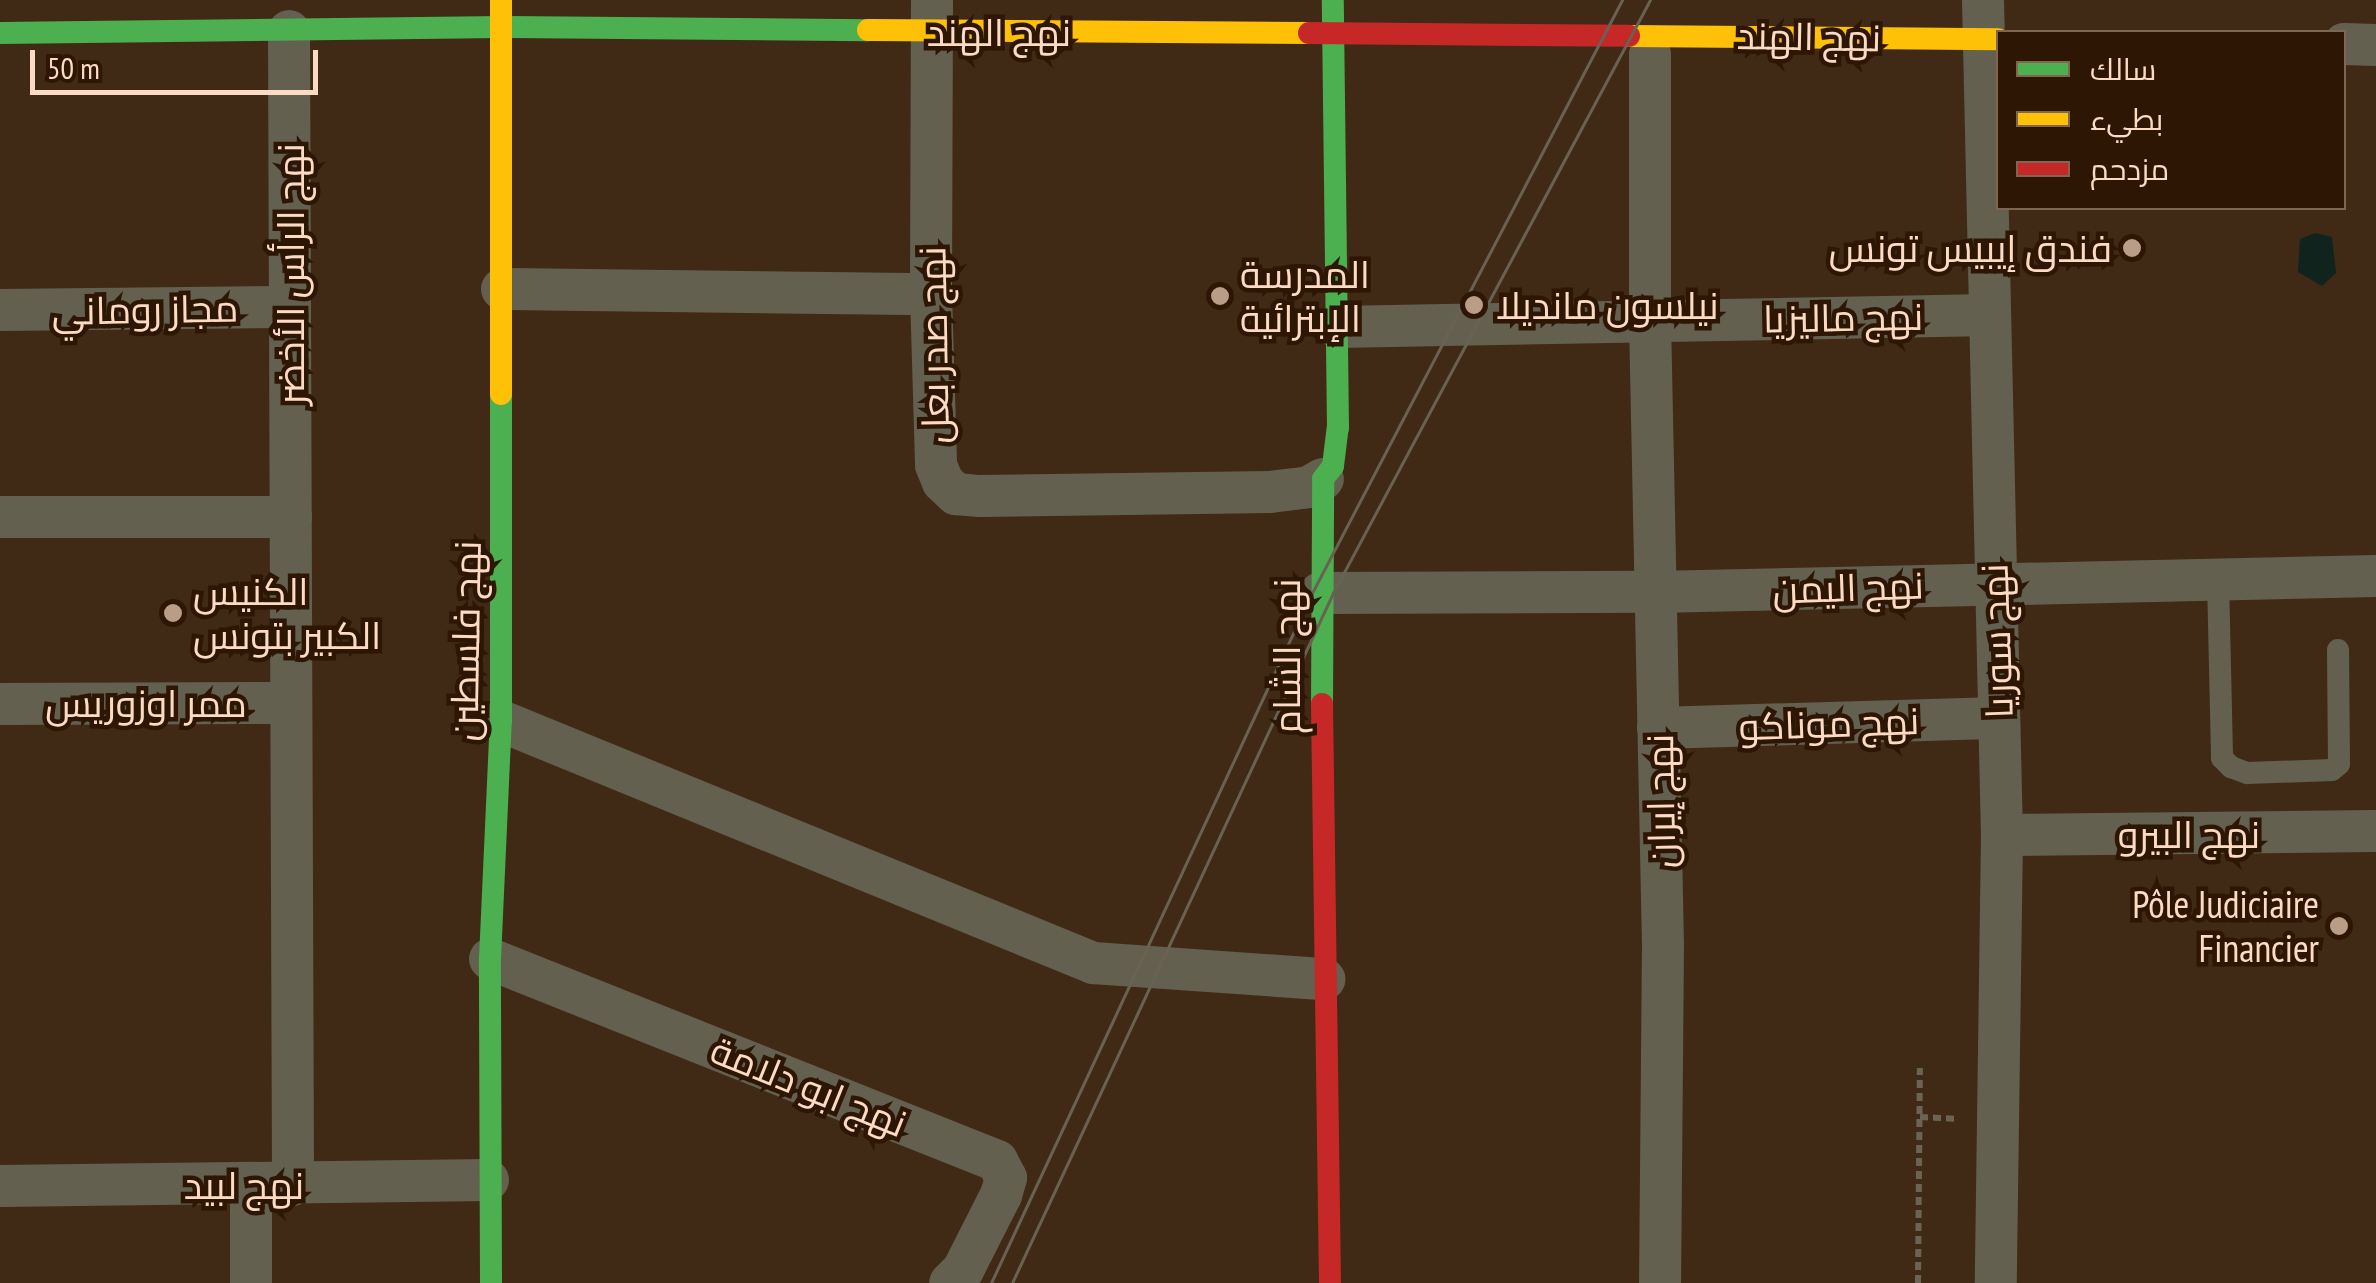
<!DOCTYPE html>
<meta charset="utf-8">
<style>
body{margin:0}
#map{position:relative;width:2376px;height:1283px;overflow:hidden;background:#402a16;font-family:"PT Sans Narrow",Cairo,sans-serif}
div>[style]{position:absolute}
.water>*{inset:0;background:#10231c}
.path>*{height:6px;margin-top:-3px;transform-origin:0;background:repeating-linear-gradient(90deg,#6a6455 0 8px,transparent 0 13px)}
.lane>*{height:22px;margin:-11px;padding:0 11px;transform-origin:11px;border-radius:11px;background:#646050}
.street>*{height:42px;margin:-21px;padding:0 21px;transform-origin:21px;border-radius:21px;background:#646050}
.fast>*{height:22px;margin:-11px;padding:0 11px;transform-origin:11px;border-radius:11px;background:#4caf50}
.slow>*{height:22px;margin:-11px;padding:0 11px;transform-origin:11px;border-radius:11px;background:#ffc107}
.jam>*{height:22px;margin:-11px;padding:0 11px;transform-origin:11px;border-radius:11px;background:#c62828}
.tram>*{height:2.5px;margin:-1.25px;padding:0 1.25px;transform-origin:1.25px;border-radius:1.25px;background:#696253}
.dots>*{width:28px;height:28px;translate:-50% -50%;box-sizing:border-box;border:5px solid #2e1604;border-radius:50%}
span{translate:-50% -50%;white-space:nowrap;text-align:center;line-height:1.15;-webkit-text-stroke:9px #2e1604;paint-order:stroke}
.street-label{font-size:38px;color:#fcdbc4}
.poi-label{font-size:38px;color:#fcdbc4}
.right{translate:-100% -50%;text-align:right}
.left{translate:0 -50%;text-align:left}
.legend{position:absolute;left:1996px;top:30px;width:350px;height:180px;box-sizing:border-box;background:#2e1604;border:2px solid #806551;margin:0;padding:12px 18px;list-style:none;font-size:30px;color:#fcdbc4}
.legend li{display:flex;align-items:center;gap:20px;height:50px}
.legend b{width:50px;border:2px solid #806551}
.scale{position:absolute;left:30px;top:50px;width:288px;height:45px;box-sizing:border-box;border:5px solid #fcdbc4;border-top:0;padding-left:12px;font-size:30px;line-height:35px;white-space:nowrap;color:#fcdbc4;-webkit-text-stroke:8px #2e1604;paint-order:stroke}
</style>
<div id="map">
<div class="water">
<i style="clip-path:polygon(2315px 233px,2332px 237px,2336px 273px,2322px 286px,2298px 272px,2300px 239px)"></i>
</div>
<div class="path">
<i style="left:1920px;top:1117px;width:39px;rotate:3deg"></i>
<i style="left:1918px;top:1283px;width:215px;rotate:-89.5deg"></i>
</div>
<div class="lane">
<i style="left:2218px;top:579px;width:179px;rotate:88.7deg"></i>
<i style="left:2222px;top:758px;width:13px;rotate:45deg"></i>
<i style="left:2231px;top:767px;width:17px;rotate:21deg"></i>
<i style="left:2247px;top:773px;width:85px;rotate:-2deg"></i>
<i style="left:2332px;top:770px;width:9px;rotate:-41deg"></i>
<i style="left:2339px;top:764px;width:114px;rotate:-90.5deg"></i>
</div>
<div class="street">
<i style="left:932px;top:0;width:294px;rotate:90.2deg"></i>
<i style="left:931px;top:294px;width:171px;rotate:88.3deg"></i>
<i style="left:936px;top:465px;width:18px;rotate:68deg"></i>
<i style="left:943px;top:482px;width:18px;rotate:43deg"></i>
<i style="left:956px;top:494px;width:24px;rotate:5deg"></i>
<i style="left:980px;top:496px;width:290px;rotate:-0.8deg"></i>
<i style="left:1270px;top:492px;width:39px;rotate:-7deg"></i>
<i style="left:1309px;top:487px;width:16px;rotate:-30deg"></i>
<i style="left:1983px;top:0;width:835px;rotate:88.7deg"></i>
<i style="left:2002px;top:835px;width:448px;rotate:90.8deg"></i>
<i style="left:289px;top:31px;width:1154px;rotate:89.8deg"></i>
<i style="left:2344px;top:44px;width:32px;rotate:2deg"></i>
<i style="left:1650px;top:54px;width:266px;rotate:90deg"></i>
<i style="left:1650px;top:320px;width:624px;rotate:88.81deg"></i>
<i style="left:1663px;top:944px;width:339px;rotate:90.5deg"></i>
<i style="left:502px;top:289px;width:429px;rotate:0.7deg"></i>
<i style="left:0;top:310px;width:290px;rotate:-0.6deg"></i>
<i style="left:1337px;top:327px;width:653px;rotate:-1.05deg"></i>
<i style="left:0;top:517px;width:291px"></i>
<i style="left:1320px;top:593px;width:336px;rotate:-0.2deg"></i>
<i style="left:1656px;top:592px;width:720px;rotate:-1.27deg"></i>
<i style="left:0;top:704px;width:291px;rotate:-0.2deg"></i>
<i style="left:501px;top:721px;width:640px;rotate:22.23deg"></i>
<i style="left:1093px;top:963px;width:232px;rotate:4deg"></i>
<i style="left:1658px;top:728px;width:341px;rotate:-1.7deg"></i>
<i style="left:2002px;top:835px;width:374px;rotate:-0.6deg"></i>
<i style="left:490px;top:959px;width:546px;rotate:21.72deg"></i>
<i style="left:997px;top:1161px;width:19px;rotate:62deg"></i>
<i style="left:1006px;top:1178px;width:18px;rotate:106deg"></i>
<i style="left:1001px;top:1195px;width:84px;rotate:116.9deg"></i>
<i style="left:963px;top:1270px;width:18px;rotate:135deg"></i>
<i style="left:251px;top:1185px;width:98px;rotate:90deg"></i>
<i style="left:0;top:1186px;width:488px;rotate:-0.7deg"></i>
</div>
<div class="fast">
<i style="left:0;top:33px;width:502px;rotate:-0.68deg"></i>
<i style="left:502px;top:27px;width:366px;rotate:0.5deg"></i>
<i style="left:1322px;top:704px;width:225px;rotate:-89.7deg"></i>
<i style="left:1323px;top:479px;width:16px;rotate:-52deg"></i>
<i style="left:1333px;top:466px;width:38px;rotate:-83deg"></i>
<i style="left:1338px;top:428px;width:428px;rotate:-90.7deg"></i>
<i style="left:491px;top:1283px;width:324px;rotate:-90.2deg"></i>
<i style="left:490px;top:959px;width:238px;rotate:-87.4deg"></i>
<i style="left:501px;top:721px;width:327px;rotate:-90deg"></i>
</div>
<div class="slow">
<i style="left:501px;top:0;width:394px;rotate:90deg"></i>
<i style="left:868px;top:30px;width:441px;rotate:0.4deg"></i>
<i style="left:1629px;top:36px;width:369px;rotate:0.5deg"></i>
</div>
<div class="jam">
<i style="left:1309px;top:33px;width:320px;rotate:0.5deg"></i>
<i style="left:1322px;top:704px;width:579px;rotate:89.21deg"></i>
</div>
<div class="tram">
<i style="left:991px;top:1283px;width:759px;rotate:-65.06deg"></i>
<i style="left:1311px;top:595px;width:671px;rotate:-62.4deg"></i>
<i style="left:1012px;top:1283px;width:761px;rotate:-65.05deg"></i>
<i style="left:1333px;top:593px;width:672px;rotate:-61.87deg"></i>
</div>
<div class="dots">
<i style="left:2132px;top:248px;background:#ba9d87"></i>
<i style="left:1220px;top:296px;background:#ba9d87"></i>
<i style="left:1474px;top:305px;background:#ba9d87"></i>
<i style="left:173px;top:613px;background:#ba9d87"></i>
<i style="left:2339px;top:926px;background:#ba9d87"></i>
</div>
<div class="street-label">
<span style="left:999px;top:32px">نهج الهند</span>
<span style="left:1809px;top:36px;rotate:1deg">نهج الهند</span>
<span style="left:290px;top:274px;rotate:-90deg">نهج الرأس الأخضر</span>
<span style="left:145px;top:309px;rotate:-1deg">مجاز روماني</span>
<span style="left:1843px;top:317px;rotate:-1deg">نهج ماليزيا</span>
<span style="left:933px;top:345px;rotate:-91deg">نهج صدر بعل</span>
<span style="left:1848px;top:587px;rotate:-2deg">نهج اليمن</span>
<span style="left:465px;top:641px;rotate:-89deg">نهج فلسطين</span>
<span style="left:1996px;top:641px;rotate:-92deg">نهج سوريا</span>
<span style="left:1286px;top:656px;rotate:-90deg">نهج الشام</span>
<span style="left:146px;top:703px">ممر اوزوريس</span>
<span style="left:1829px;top:723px;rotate:-2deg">نهج موناكو</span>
<span style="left:1660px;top:801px;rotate:-91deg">نهج إيران</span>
<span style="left:2189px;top:834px">نهج البيرو</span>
<span style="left:809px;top:1086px;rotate:22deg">نهج ابو دلامة</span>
<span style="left:244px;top:1185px">نهج لبيد</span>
</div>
<div class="poi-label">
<span class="right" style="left:2112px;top:248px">فندق إيبيس تونس</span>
<span class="left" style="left:1240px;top:296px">المدرسة<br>الإبترائية</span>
<span class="left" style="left:1496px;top:305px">نيلسون مانديلا</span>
<span class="left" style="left:193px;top:613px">الكنيس<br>الكبير بتونس</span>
<span class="right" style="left:2319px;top:926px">Pôle Judiciaire<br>Financier</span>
</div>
<ul class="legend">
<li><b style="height:12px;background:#4caf50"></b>سالك</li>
<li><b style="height:12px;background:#ffc107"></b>بطيء</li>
<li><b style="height:12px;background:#c62828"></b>مزدحم</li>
</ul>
<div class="scale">50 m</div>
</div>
